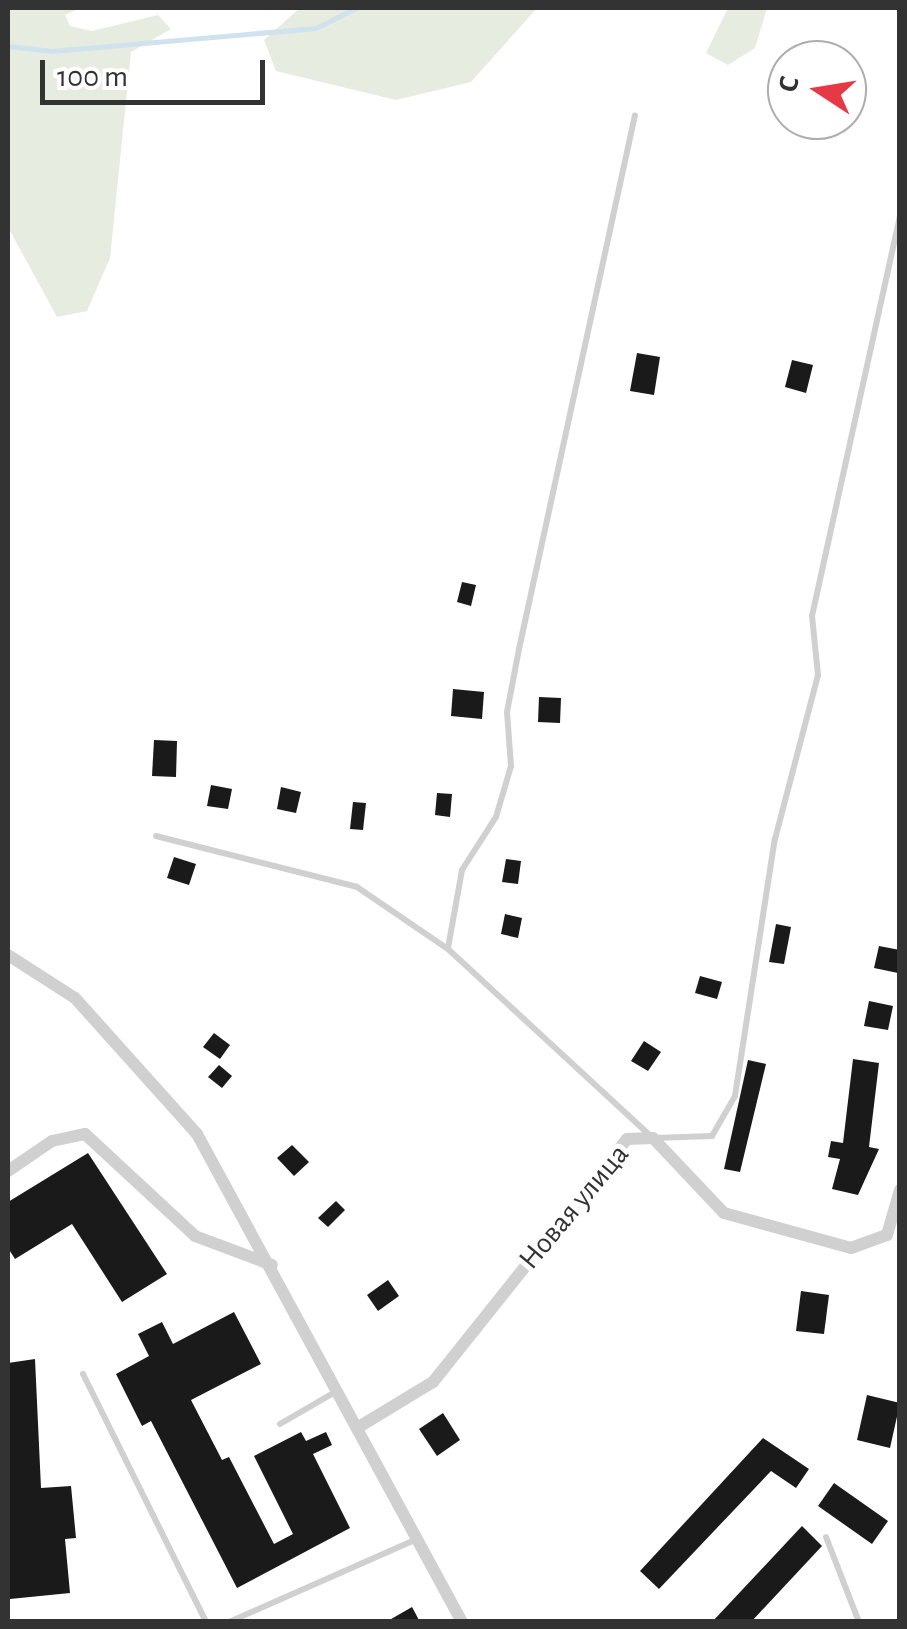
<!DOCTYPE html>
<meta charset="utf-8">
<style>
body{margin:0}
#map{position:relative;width:907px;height:1629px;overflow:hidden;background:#fff;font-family:"Alegreya Sans",sans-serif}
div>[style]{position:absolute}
.green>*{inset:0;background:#e6ecdf}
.stream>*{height:5px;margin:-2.5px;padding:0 2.5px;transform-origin:2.5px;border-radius:2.5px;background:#cfe2ee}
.building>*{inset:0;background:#1a1a1a}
.service>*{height:6px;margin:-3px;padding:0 3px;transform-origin:3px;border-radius:3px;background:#d0d0d0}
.minor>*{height:12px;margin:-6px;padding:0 6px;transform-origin:6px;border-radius:6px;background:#d0d0d0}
span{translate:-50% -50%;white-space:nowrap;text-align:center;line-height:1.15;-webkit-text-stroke:10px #fff;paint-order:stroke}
.street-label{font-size:30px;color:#333}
.frame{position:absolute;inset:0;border:10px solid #333;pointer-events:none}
.north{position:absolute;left:767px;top:40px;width:100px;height:100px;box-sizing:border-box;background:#fff;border:2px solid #adadad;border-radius:50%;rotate:282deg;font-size:28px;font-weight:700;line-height:40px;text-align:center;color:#333}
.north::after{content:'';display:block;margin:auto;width:35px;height:45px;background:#e63946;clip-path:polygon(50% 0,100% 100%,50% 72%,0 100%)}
.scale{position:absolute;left:40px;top:60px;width:225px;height:45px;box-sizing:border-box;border:5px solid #333;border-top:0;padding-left:12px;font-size:30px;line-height:35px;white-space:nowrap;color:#333;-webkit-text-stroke:8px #fff;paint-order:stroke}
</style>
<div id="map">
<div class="green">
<i style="clip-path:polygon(8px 8px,80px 8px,65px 15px,70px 26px,92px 31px,158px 15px,171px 29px,131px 52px,110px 258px,87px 311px,57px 317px,8px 227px)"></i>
<i style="clip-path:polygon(300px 8px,537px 8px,471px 82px,396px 100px,276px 71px,264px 40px)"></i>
<i style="clip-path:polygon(728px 8px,767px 8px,755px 48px,728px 65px,706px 53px)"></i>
</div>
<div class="stream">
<i style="left:8px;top:46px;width:44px;rotate:6.5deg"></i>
<i style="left:52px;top:51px;width:265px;rotate:-5deg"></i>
<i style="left:316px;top:28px;width:45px;rotate:-26.6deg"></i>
</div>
<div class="building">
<i style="clip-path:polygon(637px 353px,660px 357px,654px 395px,630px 391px)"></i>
<i style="clip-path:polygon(792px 360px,813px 365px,806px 393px,785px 387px)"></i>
<i style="clip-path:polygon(462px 582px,476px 585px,471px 606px,457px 602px)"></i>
<i style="clip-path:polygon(453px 689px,484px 692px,482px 719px,451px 716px)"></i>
<i style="clip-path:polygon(539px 697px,561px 698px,560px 723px,538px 722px)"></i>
<i style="clip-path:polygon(154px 740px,177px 741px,176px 777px,152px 776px)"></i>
<i style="clip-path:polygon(211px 785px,232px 789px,228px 809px,207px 806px)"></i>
<i style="clip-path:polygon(281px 787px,301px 792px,296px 813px,277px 809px)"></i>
<i style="clip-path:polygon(437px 793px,452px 794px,450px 817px,435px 815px)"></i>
<i style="clip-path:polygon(353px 802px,366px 803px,363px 830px,350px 829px)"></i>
<i style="clip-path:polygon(174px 857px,196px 864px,189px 885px,167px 878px)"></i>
<i style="clip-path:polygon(506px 859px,521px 861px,518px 884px,502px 882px)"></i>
<i style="clip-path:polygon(505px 914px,522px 918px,518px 938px,501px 934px)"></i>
<i style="clip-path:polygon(776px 924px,791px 927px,784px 964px,769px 962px)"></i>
<i style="clip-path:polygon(879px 946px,900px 950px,898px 973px,874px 968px)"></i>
<i style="clip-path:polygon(700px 976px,722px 982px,717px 999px,695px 993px)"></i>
<i style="clip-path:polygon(869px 1001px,893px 1006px,888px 1030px,864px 1026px)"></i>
<i style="clip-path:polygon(214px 1033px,230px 1045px,220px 1059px,203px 1047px)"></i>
<i style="clip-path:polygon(644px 1041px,661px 1052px,648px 1071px,631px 1061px)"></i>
<i style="clip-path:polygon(853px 1059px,879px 1063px,869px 1147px,879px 1149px,858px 1195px,832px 1189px,840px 1159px,828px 1157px,831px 1141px,843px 1143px)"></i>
<i style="clip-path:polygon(748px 1060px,766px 1064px,740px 1172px,724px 1169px)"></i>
<i style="clip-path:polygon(219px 1065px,232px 1076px,222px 1088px,208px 1077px)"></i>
<i style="clip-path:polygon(292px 1145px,309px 1162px,294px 1176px,277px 1158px)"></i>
<i style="clip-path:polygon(88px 1153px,167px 1274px,122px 1302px,72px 1224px,15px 1259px,8px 1248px,8px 1202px)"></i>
<i style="clip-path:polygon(336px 1201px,345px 1210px,328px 1227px,318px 1218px)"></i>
<i style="clip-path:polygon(388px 1280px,399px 1296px,378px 1311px,367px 1295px)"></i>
<i style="clip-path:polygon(801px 1291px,829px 1295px,824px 1334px,796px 1331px)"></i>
<i style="clip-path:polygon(234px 1312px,261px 1364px,191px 1400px,222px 1460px,229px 1457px,274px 1544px,293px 1534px,254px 1456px,301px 1432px,306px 1441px,326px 1432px,332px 1445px,313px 1454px,350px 1528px,237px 1588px,151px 1421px,142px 1426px,116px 1374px,149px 1356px,138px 1334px,162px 1322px,173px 1344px)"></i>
<i style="clip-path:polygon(35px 1359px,41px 1488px,71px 1486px,76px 1538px,65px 1539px,70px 1593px,10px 1599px,8px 1363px)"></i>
<i style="clip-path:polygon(867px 1395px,900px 1403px,890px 1448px,857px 1440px)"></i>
<i style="clip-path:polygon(443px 1413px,460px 1440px,437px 1456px,419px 1429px)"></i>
<i style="clip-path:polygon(763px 1438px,809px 1469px,796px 1488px,771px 1471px,659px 1589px,640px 1571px)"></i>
<i style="clip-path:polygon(834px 1483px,888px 1521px,872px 1544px,818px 1506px)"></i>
<i style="clip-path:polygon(802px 1526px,822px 1546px,751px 1622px,712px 1622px)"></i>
<i style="clip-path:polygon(412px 1607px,420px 1622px,386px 1622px)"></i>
</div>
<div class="service">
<i style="left:156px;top:836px;width:207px;rotate:14.2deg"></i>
<i style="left:357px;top:887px;width:110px;rotate:34.3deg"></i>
<i style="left:448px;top:949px;width:279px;rotate:42.7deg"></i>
<i style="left:653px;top:1138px;width:59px;rotate:-1.9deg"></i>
<i style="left:712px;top:1136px;width:46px;rotate:-60.1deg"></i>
<i style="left:735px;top:1096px;width:260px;rotate:-81.2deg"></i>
<i style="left:775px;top:839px;width:170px;rotate:-75.3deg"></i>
<i style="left:818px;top:675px;width:59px;rotate:-95.8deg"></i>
<i style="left:812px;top:616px;width:409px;rotate:-77.6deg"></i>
<i style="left:448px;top:948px;width:79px;rotate:-79.8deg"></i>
<i style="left:462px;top:870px;width:63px;rotate:-57.3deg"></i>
<i style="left:496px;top:817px;width:53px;rotate:-73.6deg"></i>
<i style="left:511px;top:766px;width:54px;rotate:-94.2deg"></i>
<i style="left:507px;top:712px;width:64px;rotate:-79.2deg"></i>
<i style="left:519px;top:649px;width:546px;rotate:-77.74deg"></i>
<i style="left:83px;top:1374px;width:277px;rotate:63.6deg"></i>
<i style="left:280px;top:1424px;width:66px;rotate:-30.1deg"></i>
<i style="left:826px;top:1537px;width:91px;rotate:68.8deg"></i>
<i style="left:229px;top:1622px;width:203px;rotate:-23.8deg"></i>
</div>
<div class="minor">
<i style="left:8px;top:955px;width:80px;rotate:32.7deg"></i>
<i style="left:75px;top:998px;width:183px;rotate:48.1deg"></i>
<i style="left:197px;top:1134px;width:555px;rotate:61.5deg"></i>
<i style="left:8px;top:1171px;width:53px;rotate:-34.3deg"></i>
<i style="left:52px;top:1141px;width:34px;rotate:-12deg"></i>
<i style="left:85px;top:1134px;width:150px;rotate:42.8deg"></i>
<i style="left:195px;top:1236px;width:82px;rotate:20.6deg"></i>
<i style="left:357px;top:1428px;width:89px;rotate:-31.2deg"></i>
<i style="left:433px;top:1382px;width:311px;rotate:-51.4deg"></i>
<i style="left:627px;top:1139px;width:26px;rotate:-2deg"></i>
<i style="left:653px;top:1138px;width:103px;rotate:46.6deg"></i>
<i style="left:724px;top:1213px;width:132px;rotate:15.4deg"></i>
<i style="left:851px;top:1248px;width:38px;rotate:-20deg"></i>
<i style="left:887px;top:1235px;width:47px;rotate:-73.9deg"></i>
</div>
<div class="street-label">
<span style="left:574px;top:1207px;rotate:-50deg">Новая улица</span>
</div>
<div class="frame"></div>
<div class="north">С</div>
<div class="scale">100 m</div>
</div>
